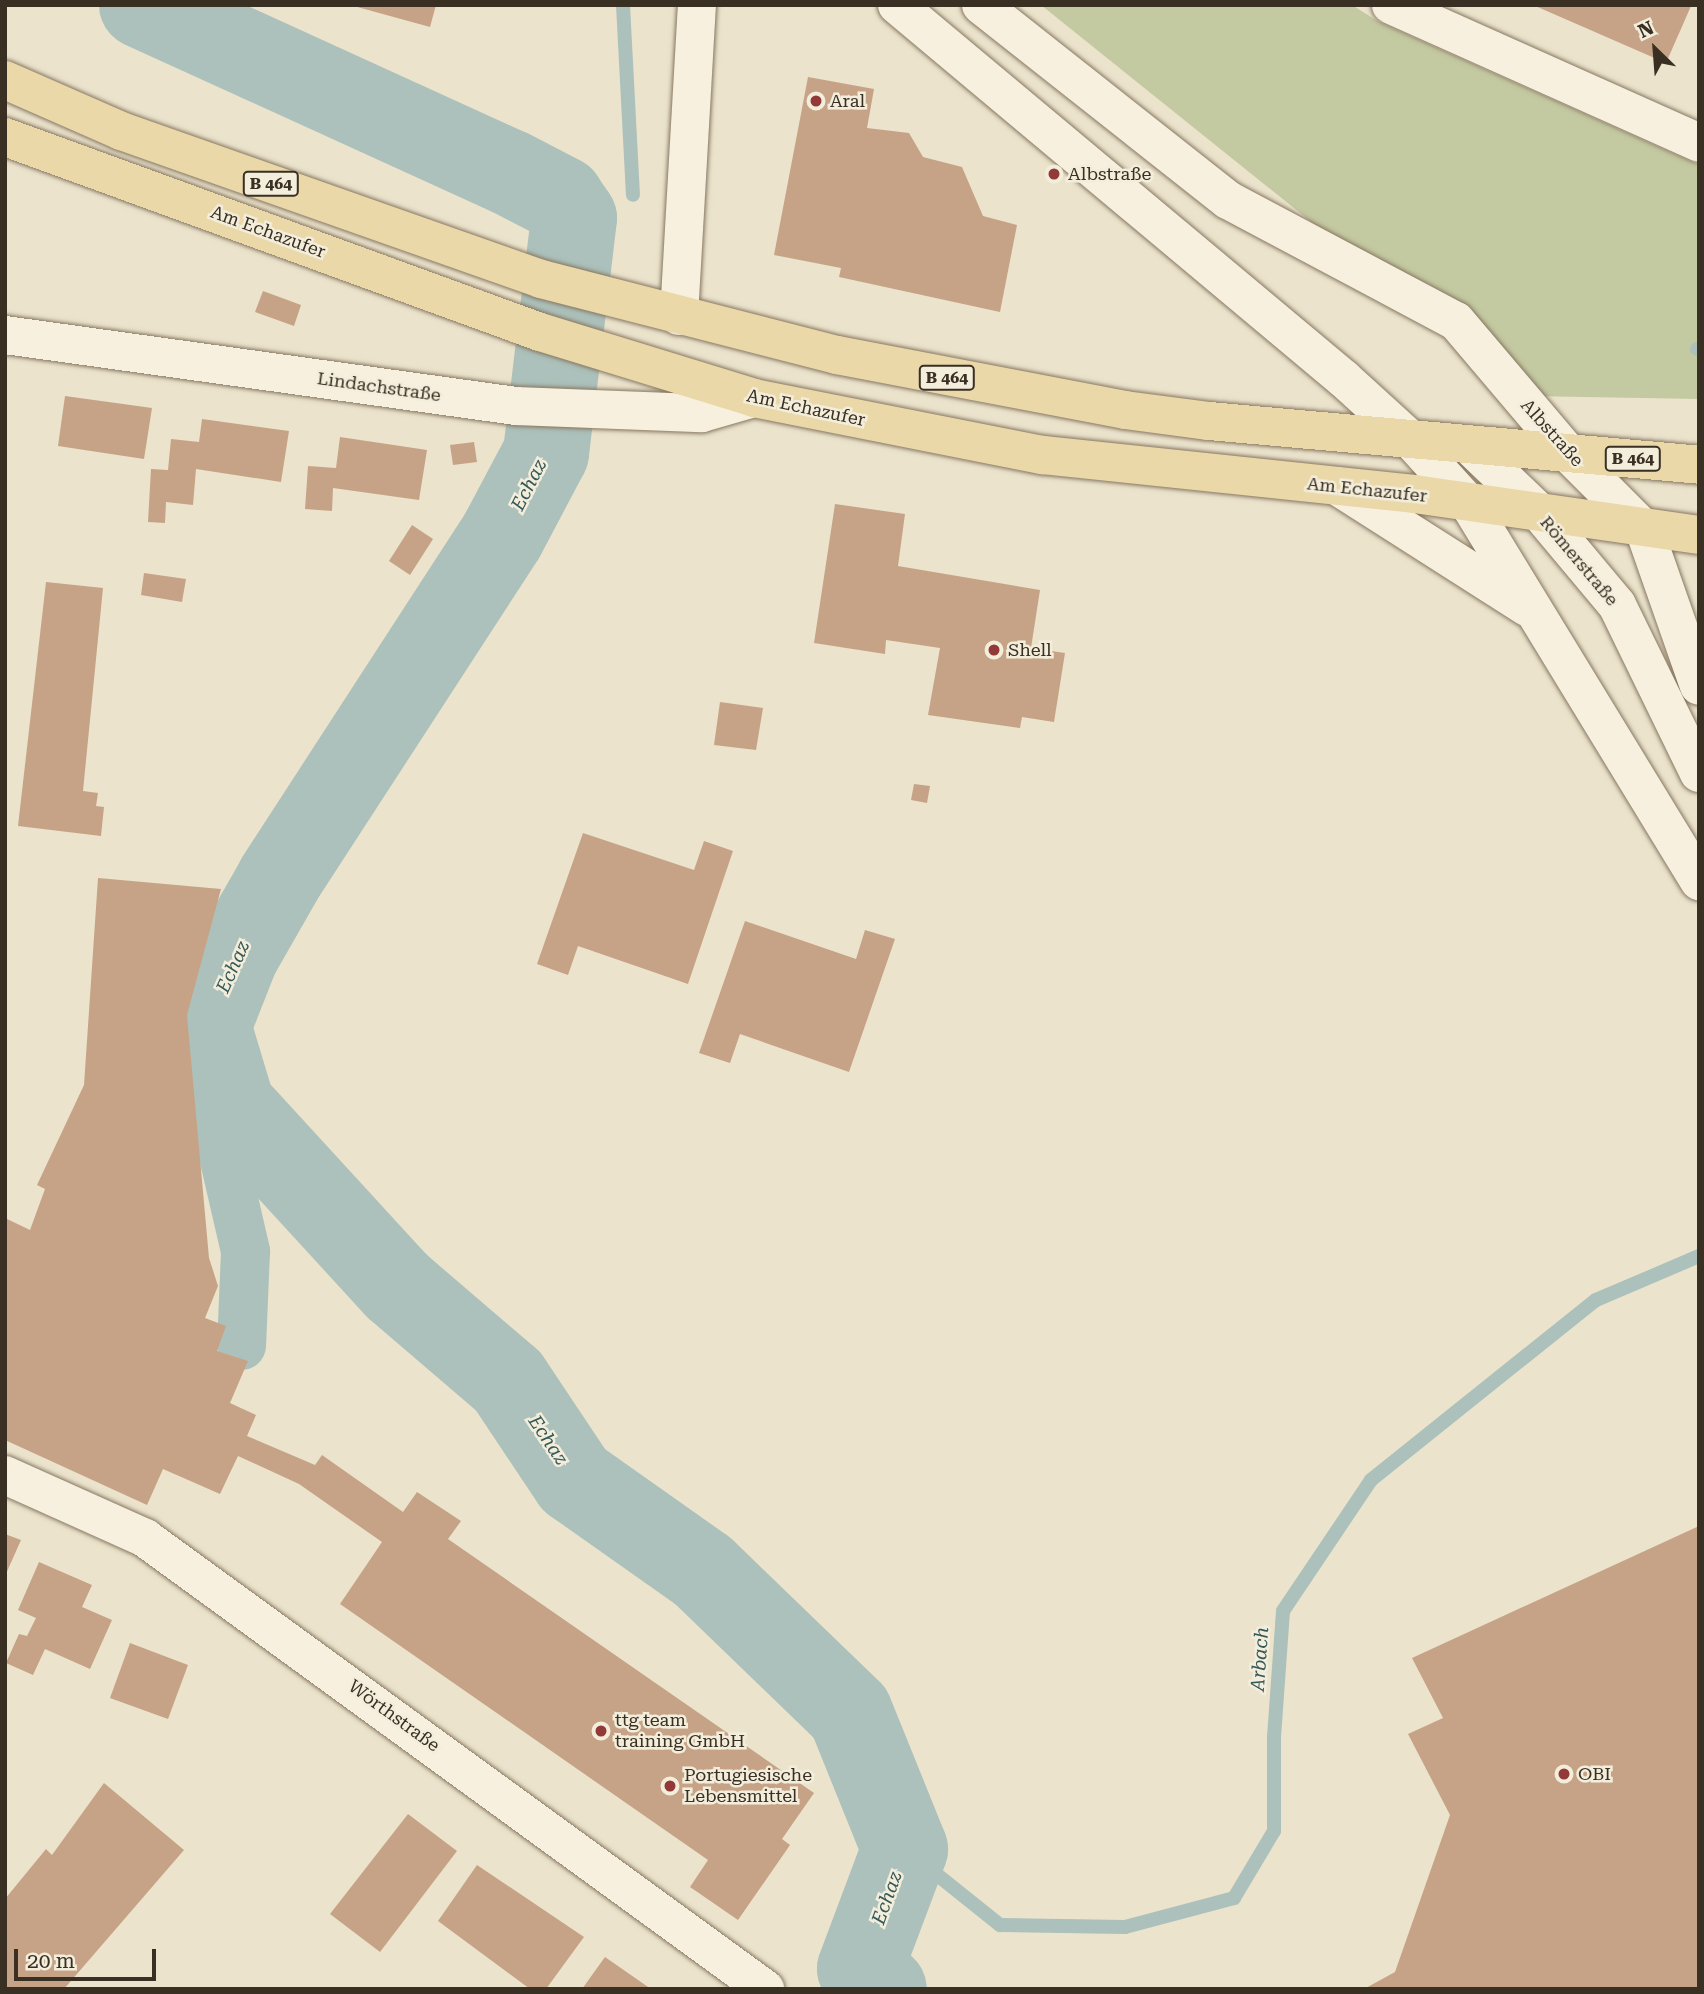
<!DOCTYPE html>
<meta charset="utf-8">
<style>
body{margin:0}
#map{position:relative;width:1704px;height:1994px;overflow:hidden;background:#ebe3cc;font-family:"Roboto Serif",serif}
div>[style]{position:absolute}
.green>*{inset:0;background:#c3c9a1}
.water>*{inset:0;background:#acc1bb}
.stream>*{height:14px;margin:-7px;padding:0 7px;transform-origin:7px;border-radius:7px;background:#acc1bb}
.canal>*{height:49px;margin:-24.5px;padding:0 24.5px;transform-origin:24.5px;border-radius:24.5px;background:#acc1bb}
.river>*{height:86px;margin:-43px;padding:0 43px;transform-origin:43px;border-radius:43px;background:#acc1bb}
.building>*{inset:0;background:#c6a386}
.roads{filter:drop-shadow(0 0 2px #877761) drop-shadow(0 0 2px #877761)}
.minor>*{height:38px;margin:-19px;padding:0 19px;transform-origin:19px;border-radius:19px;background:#f7f0df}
.secondary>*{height:38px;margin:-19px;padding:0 19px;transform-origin:19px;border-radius:19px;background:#f7f0df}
.primary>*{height:38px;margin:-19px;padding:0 19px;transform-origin:19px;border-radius:19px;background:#ead8a9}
.dots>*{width:19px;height:19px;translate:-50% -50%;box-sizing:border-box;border:4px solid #f3eddb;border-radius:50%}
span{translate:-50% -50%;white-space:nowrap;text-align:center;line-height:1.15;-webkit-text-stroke:5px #f3eddb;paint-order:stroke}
.shield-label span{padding:2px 5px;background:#f3eddb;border:2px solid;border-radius:5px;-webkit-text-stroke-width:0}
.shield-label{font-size:16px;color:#392f23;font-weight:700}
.poi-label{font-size:18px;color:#392f23}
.left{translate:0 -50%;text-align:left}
.street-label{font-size:18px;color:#392f23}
.water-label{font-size:19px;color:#345857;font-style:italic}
.frame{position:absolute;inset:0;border:7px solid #392f23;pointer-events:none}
.north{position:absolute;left:1620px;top:14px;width:70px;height:70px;-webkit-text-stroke:5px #f3eddb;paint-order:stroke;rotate:335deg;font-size:19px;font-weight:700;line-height:28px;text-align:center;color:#392f23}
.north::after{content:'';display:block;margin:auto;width:24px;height:32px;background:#392f23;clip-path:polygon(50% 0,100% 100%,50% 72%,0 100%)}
.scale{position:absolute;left:14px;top:1949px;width:142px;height:32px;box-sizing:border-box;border:4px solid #392f23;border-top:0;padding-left:9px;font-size:21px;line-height:24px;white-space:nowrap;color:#392f23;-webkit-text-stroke:5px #f3eddb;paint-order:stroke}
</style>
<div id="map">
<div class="green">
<i style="clip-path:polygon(1041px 5px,1352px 5px,1379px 22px,1699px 165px,1699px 399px,1528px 396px)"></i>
</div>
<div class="water">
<i style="clip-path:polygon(532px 447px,558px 454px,518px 520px,502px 536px)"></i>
</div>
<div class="stream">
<i style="left:623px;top:5px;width:190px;rotate:87deg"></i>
<i style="left:1697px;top:349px;width:2px"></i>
<i style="left:905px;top:1849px;width:122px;rotate:38.7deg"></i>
<i style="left:1000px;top:1925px;width:125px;rotate:0.9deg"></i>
<i style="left:1125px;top:1927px;width:113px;rotate:-14.9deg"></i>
<i style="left:1234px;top:1898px;width:78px;rotate:-59.2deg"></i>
<i style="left:1274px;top:1831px;width:94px;rotate:-90deg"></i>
<i style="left:1274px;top:1737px;width:126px;rotate:-85.9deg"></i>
<i style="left:1283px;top:1611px;width:158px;rotate:-56.1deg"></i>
<i style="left:1371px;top:1480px;width:288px;rotate:-38.7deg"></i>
<i style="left:1596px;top:1300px;width:112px;rotate:-23.1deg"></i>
</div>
<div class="canal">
<i style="left:208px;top:1026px;width:86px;rotate:86.7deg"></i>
<i style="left:213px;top:1112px;width:143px;rotate:77deg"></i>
<i style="left:245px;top:1251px;width:94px;rotate:92.4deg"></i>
</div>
<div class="river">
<i style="left:142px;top:5px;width:403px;rotate:24.5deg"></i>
<i style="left:509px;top:172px;width:59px;rotate:27.4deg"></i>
<i style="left:561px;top:199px;width:23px;rotate:56deg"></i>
<i style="left:574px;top:218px;width:237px;rotate:96.8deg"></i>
<i style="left:546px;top:453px;width:94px;rotate:117.9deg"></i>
<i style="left:502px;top:536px;width:410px;rotate:123deg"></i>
<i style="left:279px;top:880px;width:86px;rotate:119.8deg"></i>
<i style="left:236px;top:955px;width:76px;rotate:111.5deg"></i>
<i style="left:208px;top:1026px;width:84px;rotate:73.3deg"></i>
<i style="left:232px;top:1106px;width:244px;rotate:47.5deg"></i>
<i style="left:397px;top:1286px;width:146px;rotate:40.6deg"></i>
<i style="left:508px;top:1381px;width:119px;rotate:56.3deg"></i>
<i style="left:574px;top:1480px;width:158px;rotate:35.2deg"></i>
<i style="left:703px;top:1571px;width:204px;rotate:44deg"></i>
<i style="left:850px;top:1713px;width:147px;rotate:68deg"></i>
<i style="left:905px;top:1849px;width:128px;rotate:110.6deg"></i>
<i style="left:860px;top:1969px;width:31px;rotate:40deg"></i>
</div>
<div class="building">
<i style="clip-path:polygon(350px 5px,436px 5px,430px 27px)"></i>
<i style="clip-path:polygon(1533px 5px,1689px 5px,1691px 6px,1666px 63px)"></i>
<i style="clip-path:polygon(808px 77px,874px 89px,867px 128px,909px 133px,923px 157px,962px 167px,983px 216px,1017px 225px,1000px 312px,839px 277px,841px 268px,774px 255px)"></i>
<i style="clip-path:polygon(263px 291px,301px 305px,294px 326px,255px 312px)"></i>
<i style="clip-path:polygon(65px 396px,152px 408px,144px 459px,58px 446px)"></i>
<i style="clip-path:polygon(202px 419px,289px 431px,281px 482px,196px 469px,193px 505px,166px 502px,165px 523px,148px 522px,151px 469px,168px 470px,171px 439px,199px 442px)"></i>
<i style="clip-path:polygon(340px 437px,427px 450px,419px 500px,333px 488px,332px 511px,305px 509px,308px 466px,336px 468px)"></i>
<i style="clip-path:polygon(474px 442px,477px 462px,453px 465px,450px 445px)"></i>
<i style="clip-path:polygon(835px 504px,905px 514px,898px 566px,1040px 590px,1031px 648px,1065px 653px,1054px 722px,1022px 717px,1020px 728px,928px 715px,940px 648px,886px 640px,885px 654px,814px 643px)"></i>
<i style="clip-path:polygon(412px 525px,433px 539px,410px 575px,389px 561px)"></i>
<i style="clip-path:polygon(144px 573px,186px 579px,182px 602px,141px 595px)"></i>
<i style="clip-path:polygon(46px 582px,103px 588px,83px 791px,98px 793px,96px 806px,104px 807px,101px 836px,18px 826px)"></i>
<i style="clip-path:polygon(720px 702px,763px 708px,756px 750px,714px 745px)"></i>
<i style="clip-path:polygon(914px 784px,930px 786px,927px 803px,911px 800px)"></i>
<i style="clip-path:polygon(583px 833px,694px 870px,704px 841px,733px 851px,688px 984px,578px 946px,568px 975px,537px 964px)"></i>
<i style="clip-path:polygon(98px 878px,221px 889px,187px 1015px,209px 1258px,218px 1286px,205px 1318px,226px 1326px,217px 1351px,248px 1361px,230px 1403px,256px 1415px,247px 1436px,315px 1465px,322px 1455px,403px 1512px,417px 1492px,461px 1521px,448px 1539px,814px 1793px,782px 1839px,790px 1845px,738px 1920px,690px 1887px,708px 1860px,340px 1604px,382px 1542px,299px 1484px,238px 1456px,220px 1494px,163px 1469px,147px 1505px,5px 1440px,5px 1218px,30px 1230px,45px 1189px,37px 1185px,84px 1085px)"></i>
<i style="clip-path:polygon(745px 921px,856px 959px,865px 930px,895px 939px,849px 1072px,740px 1034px,730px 1063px,699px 1053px)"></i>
<i style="clip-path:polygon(1699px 1526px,1699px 1989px,1364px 1989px,1395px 1972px,1450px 1815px,1408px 1734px,1443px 1718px,1412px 1658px)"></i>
<i style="clip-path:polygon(5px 1534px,21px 1540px,5px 1576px)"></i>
<i style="clip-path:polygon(39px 1562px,92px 1585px,82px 1607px,112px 1620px,90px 1669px,45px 1649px,33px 1675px,6px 1663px,19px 1634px,27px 1636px,36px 1618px,18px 1610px)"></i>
<i style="clip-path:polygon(130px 1643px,188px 1665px,168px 1719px,110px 1698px)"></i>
<i style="clip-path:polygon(104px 1783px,184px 1850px,64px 1989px,5px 1989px,5px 1899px,46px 1849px,52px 1855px)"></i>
<i style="clip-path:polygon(408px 1814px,457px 1851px,380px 1952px,330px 1914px)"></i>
<i style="clip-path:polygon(477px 1865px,584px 1937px,546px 1989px,530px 1989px,438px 1921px)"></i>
<i style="clip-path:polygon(605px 1957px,651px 1989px,582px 1989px)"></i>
</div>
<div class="roads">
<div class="minor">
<i style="left:897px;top:5px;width:583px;rotate:39.92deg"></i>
<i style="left:1344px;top:379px;width:91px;rotate:42.3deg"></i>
<i style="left:1411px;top:440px;width:86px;rotate:47.8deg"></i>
<i style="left:981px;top:5px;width:315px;rotate:38.3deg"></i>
<i style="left:1228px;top:200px;width:258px;rotate:28deg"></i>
<i style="left:1456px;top:321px;width:172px;rotate:49.7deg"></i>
<i style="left:1567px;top:452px;width:109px;rotate:45deg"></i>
<i style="left:1391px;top:5px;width:338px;rotate:24.1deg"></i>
<i style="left:679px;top:316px;width:312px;rotate:-86.7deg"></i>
<i style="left:5px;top:335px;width:516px;rotate:7.91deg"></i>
<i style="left:516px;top:406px;width:186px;rotate:2.2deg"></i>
<i style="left:702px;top:413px;width:54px;rotate:-16.1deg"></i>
<i style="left:5px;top:1475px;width:154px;rotate:24.2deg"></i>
<i style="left:145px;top:1538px;width:767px;rotate:36.03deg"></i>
</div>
<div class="secondary">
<i style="left:1469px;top:445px;width:98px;rotate:43.8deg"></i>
<i style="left:1540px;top:513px;width:120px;rotate:50.1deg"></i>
<i style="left:1617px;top:605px;width:187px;rotate:64deg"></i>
<i style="left:1337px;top:486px;width:225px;rotate:32.5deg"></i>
<i style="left:1469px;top:504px;width:442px;rotate:58.6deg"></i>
<i style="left:1644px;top:529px;width:166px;rotate:70.7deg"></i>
</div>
<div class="primary">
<i style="left:5px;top:80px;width:127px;rotate:23.7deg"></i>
<i style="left:121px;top:131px;width:445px;rotate:19.4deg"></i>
<i style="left:541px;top:279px;width:306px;rotate:14.4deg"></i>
<i style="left:837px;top:355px;width:293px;rotate:10.8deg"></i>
<i style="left:1125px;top:410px;width:85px;rotate:7.5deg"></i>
<i style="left:1209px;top:421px;width:492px;rotate:5.1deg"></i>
<i style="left:5px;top:137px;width:569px;rotate:20.03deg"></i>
<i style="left:540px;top:332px;width:224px;rotate:17.1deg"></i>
<i style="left:754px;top:398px;width:295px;rotate:11.2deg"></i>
<i style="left:1043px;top:455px;width:373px;rotate:6deg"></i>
<i style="left:1414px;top:494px;width:288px;rotate:8.2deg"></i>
</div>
</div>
<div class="dots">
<i style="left:816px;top:101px;background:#913a37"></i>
<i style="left:1054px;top:174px;background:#913a37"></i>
<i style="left:994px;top:650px;background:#913a37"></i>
<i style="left:601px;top:1731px;background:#913a37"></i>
<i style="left:1564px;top:1774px;background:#913a37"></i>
<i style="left:670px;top:1786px;background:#913a37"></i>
</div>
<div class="shield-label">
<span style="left:271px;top:184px">B 464</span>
<span style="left:947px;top:378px">B 464</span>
<span style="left:1633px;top:459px">B 464</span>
</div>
<div class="poi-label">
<span class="left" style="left:830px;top:101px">Aral</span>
<span class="left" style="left:1068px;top:174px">Albstraße</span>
<span class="left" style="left:1008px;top:650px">Shell</span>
<span class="left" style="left:615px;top:1731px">ttg team<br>training GmbH</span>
<span class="left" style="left:1578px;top:1774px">OBI</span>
<span class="left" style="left:684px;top:1786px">Portugiesische<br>Lebensmittel</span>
</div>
<div class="street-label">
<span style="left:268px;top:232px;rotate:20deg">Am Echazufer</span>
<span style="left:379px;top:387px;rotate:8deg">Lindachstraße</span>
<span style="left:806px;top:408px;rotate:12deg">Am Echazufer</span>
<span style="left:1552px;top:433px;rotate:48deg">Albstraße</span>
<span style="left:1367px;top:490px;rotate:6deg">Am Echazufer</span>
<span style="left:1579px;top:561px;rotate:50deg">Römerstraße</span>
<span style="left:394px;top:1716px;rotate:36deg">Wörthstraße</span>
</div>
<div class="water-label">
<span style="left:529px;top:485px;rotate:-63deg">Echaz</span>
<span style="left:233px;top:967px;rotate:-66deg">Echaz</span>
<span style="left:548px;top:1440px;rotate:56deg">Echaz</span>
<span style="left:1260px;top:1659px;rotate:-86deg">Arbach</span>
<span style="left:887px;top:1898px;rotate:-70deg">Echaz</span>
</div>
<div class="frame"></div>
<div class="north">N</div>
<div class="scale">20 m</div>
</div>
